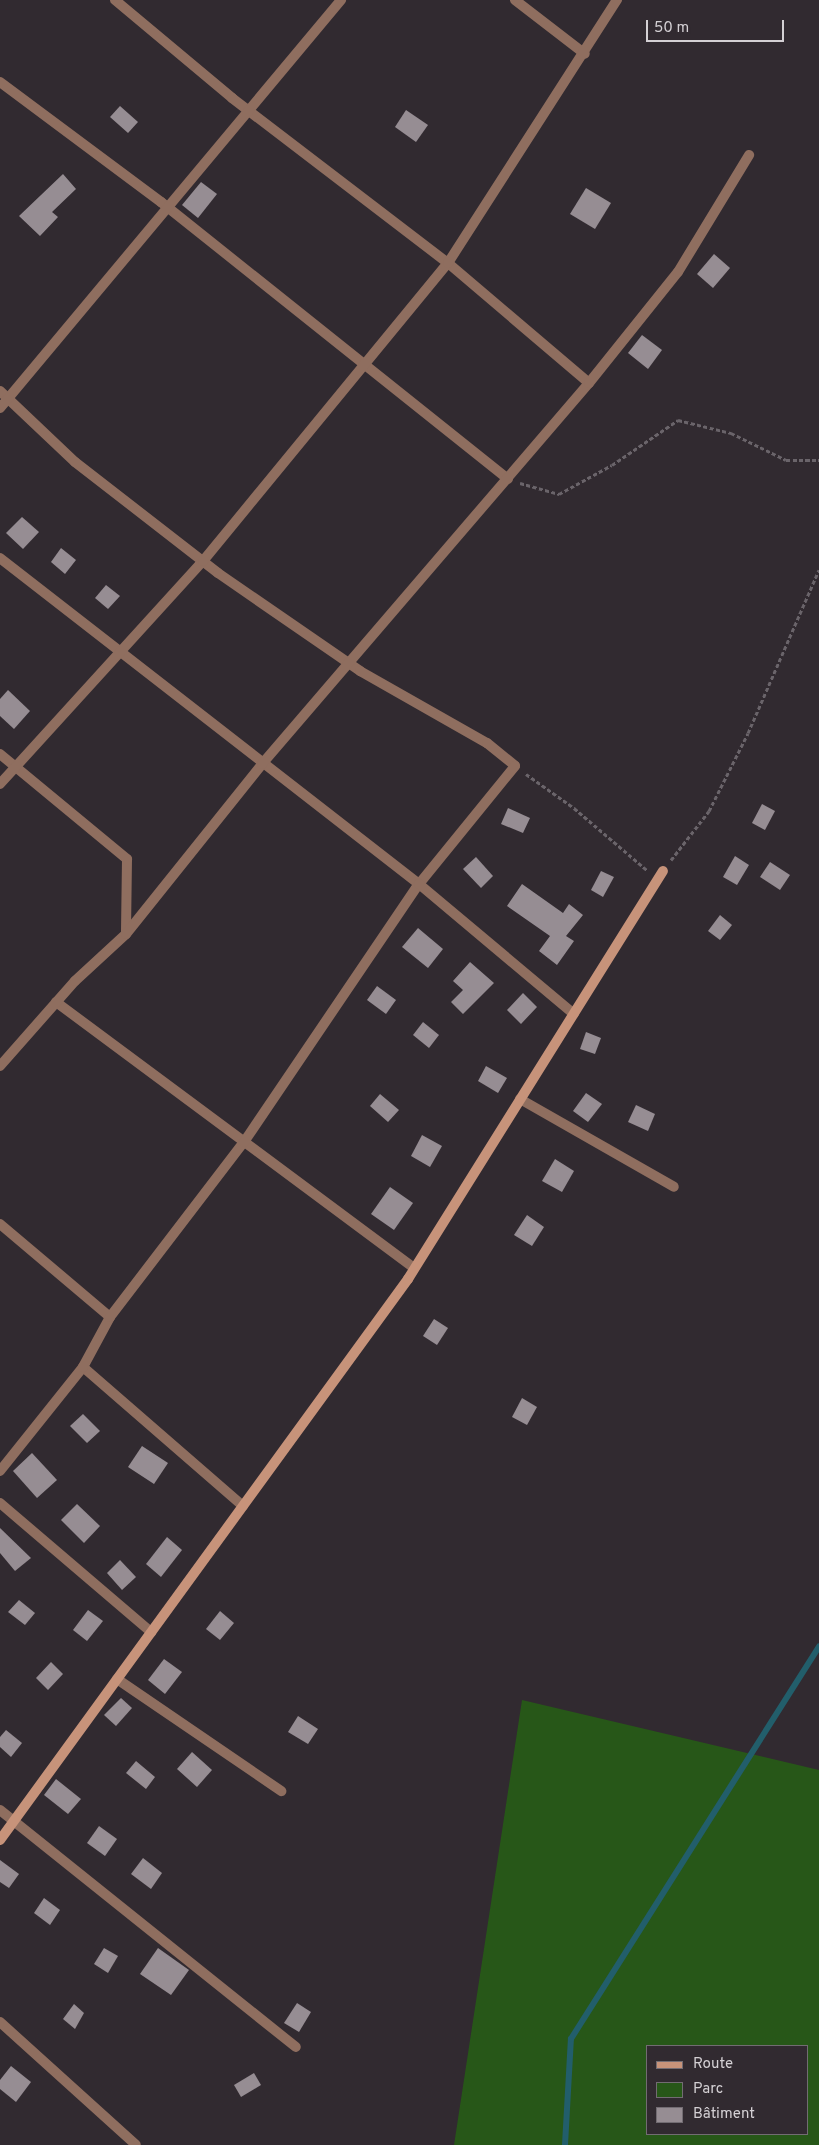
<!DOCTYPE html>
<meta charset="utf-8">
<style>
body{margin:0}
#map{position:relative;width:819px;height:2145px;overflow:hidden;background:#312a30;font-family:Overpass,sans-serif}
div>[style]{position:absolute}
.green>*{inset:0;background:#275718}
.stream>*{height:5.5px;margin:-2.75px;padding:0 2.75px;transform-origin:2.75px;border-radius:2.75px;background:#225e6b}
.building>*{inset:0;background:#968d93}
.path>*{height:3px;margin-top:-1.5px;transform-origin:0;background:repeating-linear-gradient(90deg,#6a646a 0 4px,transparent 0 6.5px)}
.street>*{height:10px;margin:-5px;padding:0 5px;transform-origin:5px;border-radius:5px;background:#8f6e5f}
.secondary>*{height:10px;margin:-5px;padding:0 5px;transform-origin:5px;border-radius:5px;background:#c7937a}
span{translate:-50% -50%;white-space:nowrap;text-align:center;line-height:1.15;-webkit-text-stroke:5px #312a30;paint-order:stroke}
.legend{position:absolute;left:646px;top:2045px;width:162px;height:90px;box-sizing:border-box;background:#312a30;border:1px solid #726c72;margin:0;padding:6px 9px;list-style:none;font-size:15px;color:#d4d0d4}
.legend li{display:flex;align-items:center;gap:10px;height:25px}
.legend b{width:25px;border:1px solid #726c72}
.scale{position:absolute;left:646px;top:20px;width:138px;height:22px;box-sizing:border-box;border:2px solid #d4d0d4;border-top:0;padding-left:6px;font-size:15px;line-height:18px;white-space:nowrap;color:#d4d0d4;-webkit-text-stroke:4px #312a30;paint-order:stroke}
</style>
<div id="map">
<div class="green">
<i style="clip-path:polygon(evenodd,522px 1700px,819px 1770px,819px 2145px,454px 2145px,522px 1700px,648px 2046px,808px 2046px,808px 2134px,648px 2134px,648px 2046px)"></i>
</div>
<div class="stream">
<i style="left:565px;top:2145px;width:106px;rotate:-86.8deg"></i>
<i style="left:571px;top:2039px;width:464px;rotate:-57.7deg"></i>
</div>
<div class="building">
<i style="clip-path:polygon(120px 106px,138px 122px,128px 133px,110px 117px)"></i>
<i style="clip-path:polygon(406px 110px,428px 125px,416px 142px,395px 127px)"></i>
<i style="clip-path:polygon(63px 174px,76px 189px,52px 212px,58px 217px,40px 236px,19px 216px)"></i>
<i style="clip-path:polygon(201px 182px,217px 194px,198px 218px,182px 205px)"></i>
<i style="clip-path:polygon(586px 188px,611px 203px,595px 229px,570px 214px)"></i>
<i style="clip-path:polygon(714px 254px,730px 268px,713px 288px,697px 274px)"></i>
<i style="clip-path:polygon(642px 335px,662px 350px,648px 369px,628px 353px)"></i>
<i style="clip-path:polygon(22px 517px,39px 532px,23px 549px,6px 533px)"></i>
<i style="clip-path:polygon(61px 548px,76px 560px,65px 574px,51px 562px)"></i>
<i style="clip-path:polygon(106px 585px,120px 596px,108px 609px,95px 598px)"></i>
<i style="clip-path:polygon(8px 690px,30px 711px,14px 729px,0 716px,0 699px)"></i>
<i style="clip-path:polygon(762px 804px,775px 811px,765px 830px,752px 823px)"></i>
<i style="clip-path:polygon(508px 808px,530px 818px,523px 833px,501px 824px)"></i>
<i style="clip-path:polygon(735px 856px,749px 865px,737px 885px,723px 877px)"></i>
<i style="clip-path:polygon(476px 857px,493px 876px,481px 888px,463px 869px)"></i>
<i style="clip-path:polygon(770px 862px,790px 875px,780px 890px,760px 877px)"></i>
<i style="clip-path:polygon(601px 871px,614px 877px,603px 897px,591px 890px)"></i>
<i style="clip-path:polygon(522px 884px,563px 913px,569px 904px,583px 915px,566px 936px,574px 941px,557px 965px,539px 951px,550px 936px,507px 906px)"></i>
<i style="clip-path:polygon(720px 915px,732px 925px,720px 940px,708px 931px)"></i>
<i style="clip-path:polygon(418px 928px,443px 949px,428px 968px,402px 947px)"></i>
<i style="clip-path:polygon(470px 962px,494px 983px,463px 1014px,451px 1002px,463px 990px,453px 981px)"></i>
<i style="clip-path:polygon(377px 986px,396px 1000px,386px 1014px,367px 1000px)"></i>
<i style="clip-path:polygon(523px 993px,537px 1007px,521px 1024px,507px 1010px)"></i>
<i style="clip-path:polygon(423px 1022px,439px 1035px,429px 1048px,413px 1035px)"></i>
<i style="clip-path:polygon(586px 1032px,601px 1038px,595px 1054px,580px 1049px)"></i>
<i style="clip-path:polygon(486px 1066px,507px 1078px,498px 1093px,478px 1081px)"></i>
<i style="clip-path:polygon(586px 1093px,602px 1104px,588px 1122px,573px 1111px)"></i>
<i style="clip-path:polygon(380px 1094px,399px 1110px,388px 1122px,370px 1106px)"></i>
<i style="clip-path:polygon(636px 1105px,655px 1114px,648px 1131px,628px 1122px)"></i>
<i style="clip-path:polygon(422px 1135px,442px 1146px,430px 1167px,411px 1156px)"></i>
<i style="clip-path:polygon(555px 1159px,574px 1171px,562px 1192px,542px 1181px)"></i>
<i style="clip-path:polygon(390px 1187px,413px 1203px,394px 1230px,371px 1214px)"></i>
<i style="clip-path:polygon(527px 1215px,544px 1227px,532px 1246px,514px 1235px)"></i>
<i style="clip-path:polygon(434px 1319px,448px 1328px,437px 1345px,423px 1336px)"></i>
<i style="clip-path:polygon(522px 1398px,537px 1407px,527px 1425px,512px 1417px)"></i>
<i style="clip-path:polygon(83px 1414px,100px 1431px,87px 1443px,70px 1426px)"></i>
<i style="clip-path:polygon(142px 1446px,168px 1463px,154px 1484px,128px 1467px)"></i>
<i style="clip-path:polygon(32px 1453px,57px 1480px,37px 1498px,13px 1471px)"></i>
<i style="clip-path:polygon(77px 1504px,100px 1526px,84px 1543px,61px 1520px)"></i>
<i style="clip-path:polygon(0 1528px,31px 1558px,15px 1571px,0 1553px)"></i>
<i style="clip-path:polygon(167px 1537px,182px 1550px,161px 1577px,146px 1564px)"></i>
<i style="clip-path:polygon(120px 1560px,136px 1577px,122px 1590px,107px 1573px)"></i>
<i style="clip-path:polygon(19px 1600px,35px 1613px,25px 1625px,8px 1612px)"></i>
<i style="clip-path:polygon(88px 1610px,103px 1621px,87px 1641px,73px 1630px)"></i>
<i style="clip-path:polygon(220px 1611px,234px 1623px,220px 1640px,206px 1629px)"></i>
<i style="clip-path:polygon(164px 1659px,182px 1672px,165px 1694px,148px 1680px)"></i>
<i style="clip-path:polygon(51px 1662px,63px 1674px,48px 1690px,36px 1678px)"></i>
<i style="clip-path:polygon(121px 1698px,132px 1708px,116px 1726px,104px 1715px)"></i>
<i style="clip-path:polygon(298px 1716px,318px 1729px,308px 1744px,288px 1732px)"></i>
<i style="clip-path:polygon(6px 1730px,22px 1743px,11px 1757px,0 1747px,0 1737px)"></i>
<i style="clip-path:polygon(192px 1752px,212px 1770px,197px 1787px,177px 1769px)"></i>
<i style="clip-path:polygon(136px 1761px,155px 1777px,146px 1789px,126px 1773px)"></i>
<i style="clip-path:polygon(56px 1779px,81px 1799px,68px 1814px,44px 1795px)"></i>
<i style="clip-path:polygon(99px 1826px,117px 1839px,105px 1856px,87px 1843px)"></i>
<i style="clip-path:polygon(143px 1858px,162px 1873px,151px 1889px,131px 1874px)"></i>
<i style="clip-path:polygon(0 1860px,19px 1874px,9px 1888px,0 1882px)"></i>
<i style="clip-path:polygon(44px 1898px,60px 1910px,50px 1925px,34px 1913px)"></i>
<i style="clip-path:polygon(104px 1948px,118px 1956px,108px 1973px,94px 1964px)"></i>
<i style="clip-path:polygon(158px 1948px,189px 1970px,171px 1995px,140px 1974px)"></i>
<i style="clip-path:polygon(297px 2003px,311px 2012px,299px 2032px,284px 2023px)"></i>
<i style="clip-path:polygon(74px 2004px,84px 2013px,75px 2029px,63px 2019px)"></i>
<i style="clip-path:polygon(11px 2066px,31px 2082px,16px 2102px,0 2089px,0 2080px)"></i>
<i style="clip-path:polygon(254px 2073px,261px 2085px,241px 2097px,234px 2085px)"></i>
</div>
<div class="path">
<i style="left:520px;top:483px;width:41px;rotate:15.8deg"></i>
<i style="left:559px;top:494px;width:60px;rotate:-28.7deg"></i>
<i style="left:612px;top:465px;width:80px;rotate:-34.3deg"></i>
<i style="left:678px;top:420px;width:55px;rotate:13.8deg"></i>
<i style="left:731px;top:433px;width:61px;rotate:26.1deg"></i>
<i style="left:786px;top:460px;width:33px"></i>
<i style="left:526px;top:774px;width:59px;rotate:35.3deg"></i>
<i style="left:574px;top:808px;width:97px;rotate:40.4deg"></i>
<i style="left:671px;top:860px;width:62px;rotate:-52.2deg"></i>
<i style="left:709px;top:811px;width:87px;rotate:-63.4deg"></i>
<i style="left:748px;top:733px;width:178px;rotate:-66.5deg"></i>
</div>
<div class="street">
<i style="left:115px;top:0;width:153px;rotate:39.9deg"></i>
<i style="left:232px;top:98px;width:272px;rotate:37.4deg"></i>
<i style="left:448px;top:263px;width:185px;rotate:40.4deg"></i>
<i style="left:515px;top:0;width:88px;rotate:37.6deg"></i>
<i style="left:0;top:82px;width:201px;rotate:36.7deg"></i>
<i style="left:161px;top:202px;width:444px;rotate:38.6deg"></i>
<i style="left:0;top:391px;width:103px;rotate:43.4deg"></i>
<i style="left:75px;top:462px;width:181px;rotate:37.8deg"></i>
<i style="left:218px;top:573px;width:173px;rotate:34.6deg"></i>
<i style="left:360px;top:671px;width:146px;rotate:29.6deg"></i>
<i style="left:487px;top:743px;width:36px;rotate:39deg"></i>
<i style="left:515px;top:766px;width:152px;rotate:129.1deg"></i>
<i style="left:419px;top:884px;width:531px;rotate:-142.12deg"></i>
<i style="left:0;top:408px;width:532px;rotate:-50.11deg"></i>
<i style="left:0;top:754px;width:165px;rotate:39.6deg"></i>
<i style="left:127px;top:859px;width:75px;rotate:90.8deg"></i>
<i style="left:0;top:784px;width:302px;rotate:-47.7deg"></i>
<i style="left:203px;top:561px;width:386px;rotate:-50.6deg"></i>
<i style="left:448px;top:263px;width:313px;rotate:-57.3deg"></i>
<i style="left:56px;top:1002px;width:446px;rotate:36.6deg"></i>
<i style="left:0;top:1066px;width:113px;rotate:-48.6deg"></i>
<i style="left:75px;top:981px;width:69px;rotate:-42.7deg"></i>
<i style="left:126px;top:934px;width:218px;rotate:-51.3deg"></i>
<i style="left:262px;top:764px;width:502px;rotate:-49.36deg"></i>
<i style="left:589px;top:383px;width:142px;rotate:-51.3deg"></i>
<i style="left:678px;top:272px;width:137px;rotate:-58.7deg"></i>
<i style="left:520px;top:1099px;width:177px;rotate:29.7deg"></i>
<i style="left:0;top:1224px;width:144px;rotate:40.2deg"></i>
<i style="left:83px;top:1367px;width:212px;rotate:41deg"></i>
<i style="left:0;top:1471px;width:133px;rotate:-51.4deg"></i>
<i style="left:83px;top:1367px;width:57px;rotate:-61.6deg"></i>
<i style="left:110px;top:1317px;width:220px;rotate:-52.6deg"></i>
<i style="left:244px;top:1142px;width:312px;rotate:-55.9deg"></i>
<i style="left:419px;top:884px;width:202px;rotate:40deg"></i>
<i style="left:0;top:1503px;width:199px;rotate:40.5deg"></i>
<i style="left:117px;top:1679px;width:199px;rotate:34.3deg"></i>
<i style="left:0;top:1810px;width:379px;rotate:38.7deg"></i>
<i style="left:0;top:2022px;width:183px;rotate:42.1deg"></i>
</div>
<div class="secondary">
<i style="left:0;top:1840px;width:694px;rotate:-53.97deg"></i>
<i style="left:408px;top:1279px;width:481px;rotate:-58deg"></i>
</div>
<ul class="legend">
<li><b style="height:6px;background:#c7937a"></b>Route</li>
<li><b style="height:14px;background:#275718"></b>Parc</li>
<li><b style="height:14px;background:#968d93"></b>Bâtiment</li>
</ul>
<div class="scale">50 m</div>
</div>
